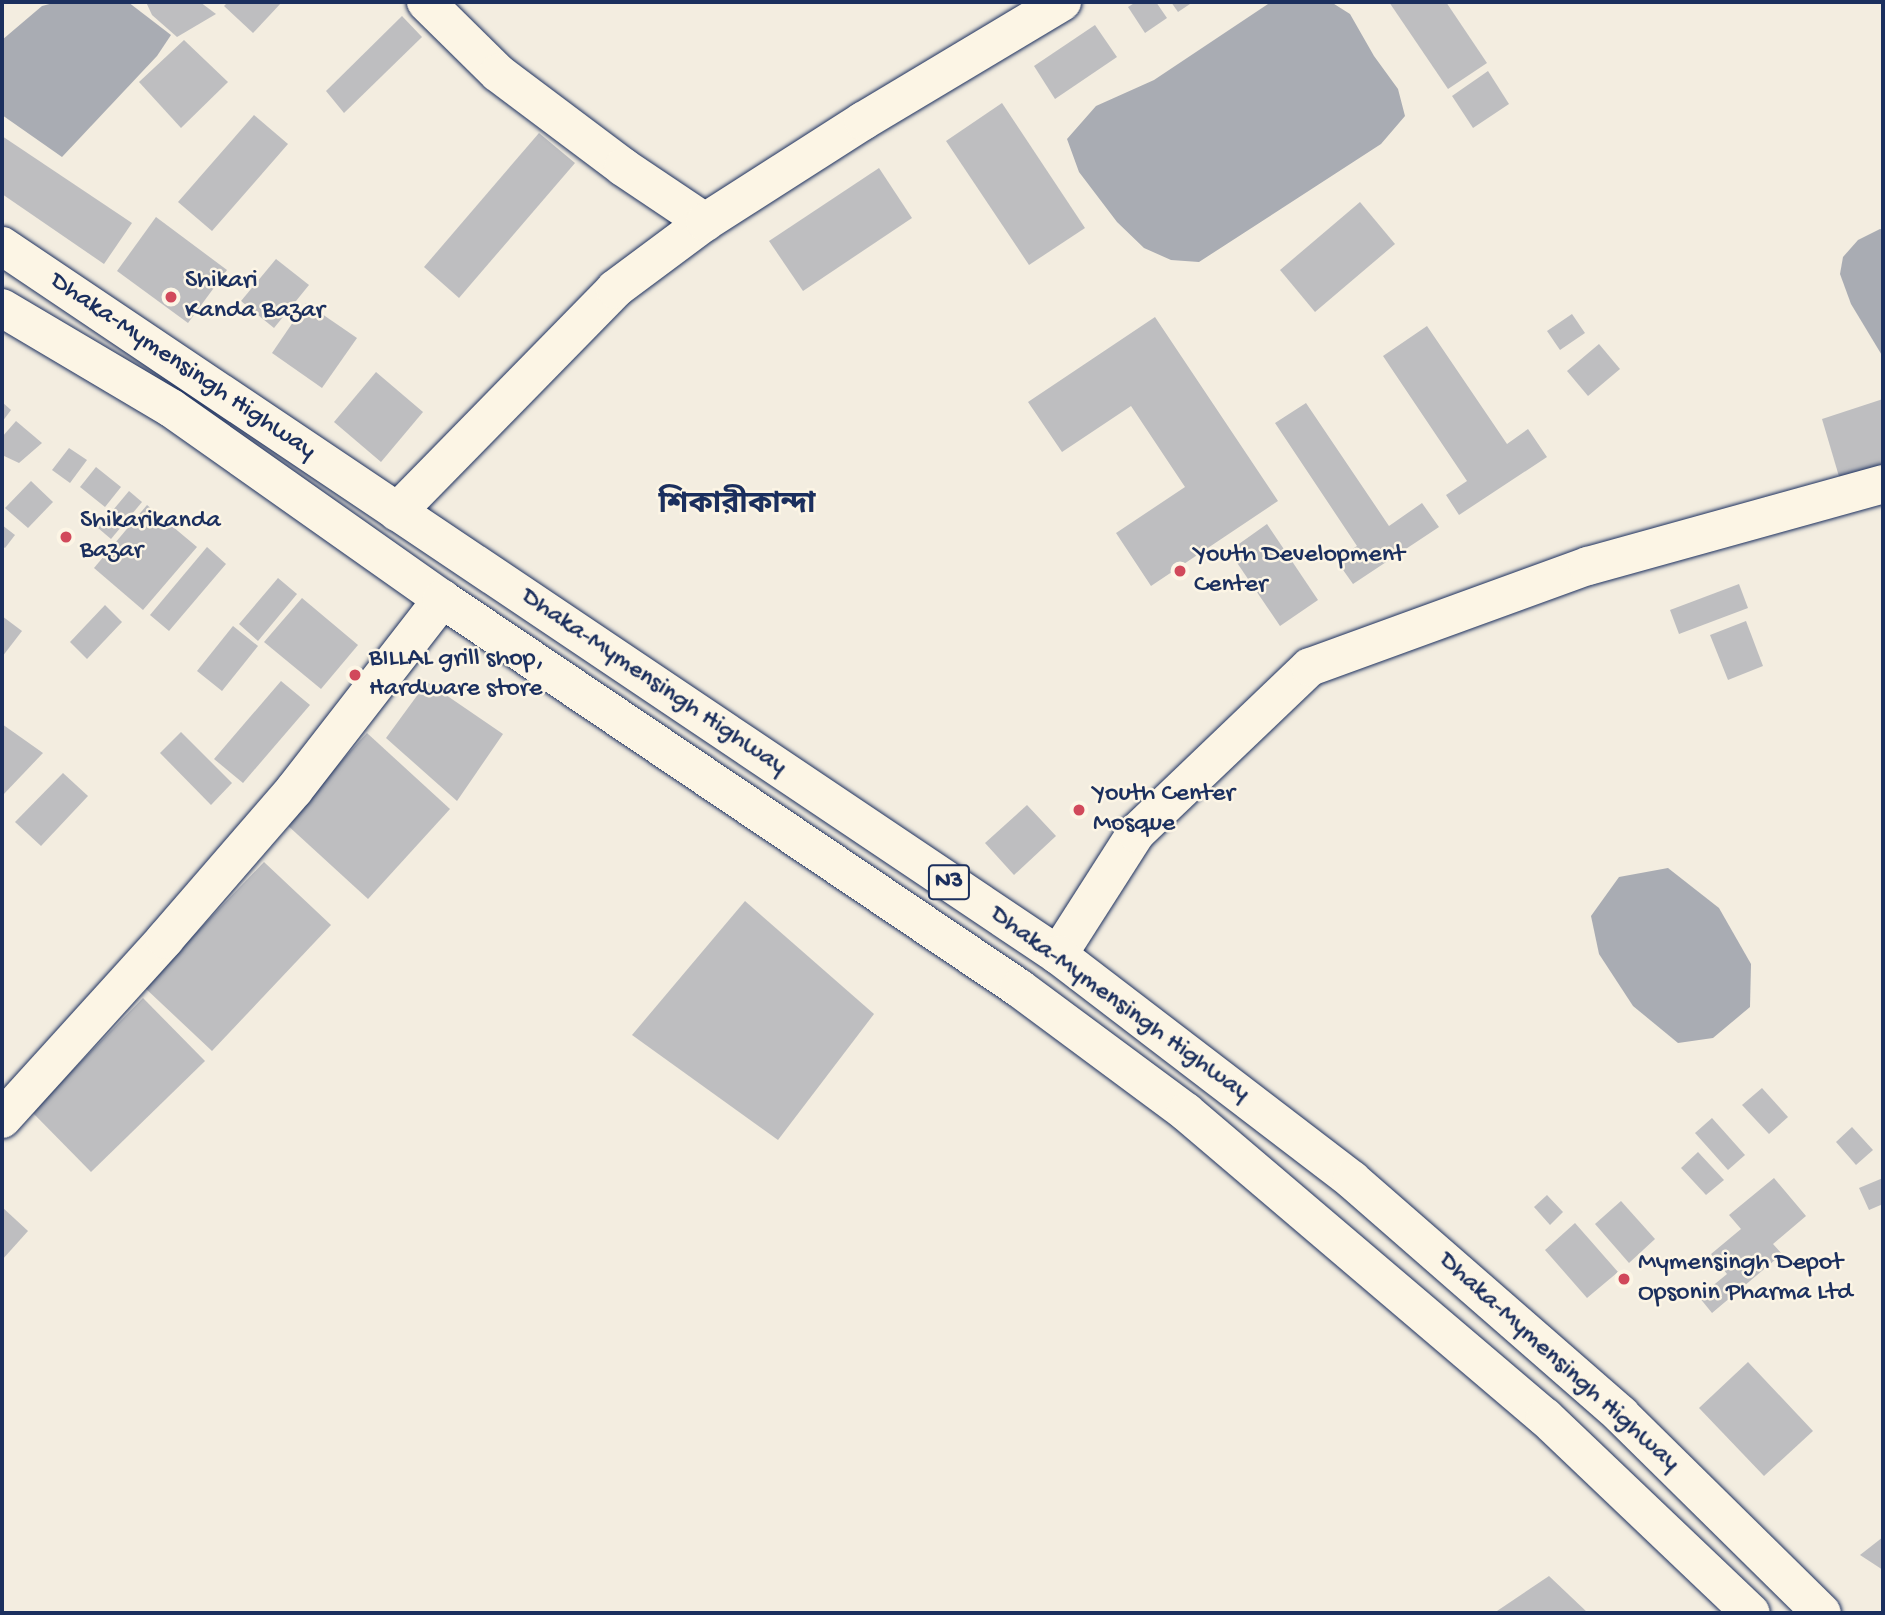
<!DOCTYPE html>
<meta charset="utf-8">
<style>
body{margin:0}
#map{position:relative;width:1885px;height:1615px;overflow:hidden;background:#f3ede0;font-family:"Gochi Hand","Noto Sans Bengali",sans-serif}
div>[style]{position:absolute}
.water>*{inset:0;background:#a9acb3}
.building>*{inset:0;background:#bebec0}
.roads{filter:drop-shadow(0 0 2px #1b2f5e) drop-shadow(0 0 2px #1b2f5e)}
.street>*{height:38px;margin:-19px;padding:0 19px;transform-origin:19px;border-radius:19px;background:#fcf5e5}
.highway>*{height:38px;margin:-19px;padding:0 19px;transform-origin:19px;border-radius:19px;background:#fcf5e5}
.dots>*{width:19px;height:19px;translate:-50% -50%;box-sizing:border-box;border:4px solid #fcf5e5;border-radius:50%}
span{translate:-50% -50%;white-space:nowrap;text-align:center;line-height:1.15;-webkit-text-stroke:5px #fcf5e5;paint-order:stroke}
.shield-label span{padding:2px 5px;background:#fcf5e5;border:2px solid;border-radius:5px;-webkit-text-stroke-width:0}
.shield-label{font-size:24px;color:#1b2f5e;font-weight:700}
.poi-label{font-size:26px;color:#1b2f5e}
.left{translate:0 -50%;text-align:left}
.street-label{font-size:26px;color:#1b2f5e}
.quarter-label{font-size:30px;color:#1b2f5e;font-weight:700}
.frame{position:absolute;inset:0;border:4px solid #1b2f5e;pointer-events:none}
</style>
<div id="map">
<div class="water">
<i style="clip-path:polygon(57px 2px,128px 2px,171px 35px,157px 56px,62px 157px,2px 115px,2px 40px,42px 6px)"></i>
<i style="clip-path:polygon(1271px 2px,1331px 2px,1350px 14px,1374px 56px,1398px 89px,1405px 116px,1381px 144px,1199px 262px,1171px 260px,1144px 248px,1117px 222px,1079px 172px,1067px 139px,1096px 106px,1154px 80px)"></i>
<i style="clip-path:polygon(1880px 229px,1883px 230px,1883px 357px,1851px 304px,1840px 274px,1843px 257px,1858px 240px)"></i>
<i style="clip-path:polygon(1668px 868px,1719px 908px,1751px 964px,1750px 1007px,1713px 1038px,1678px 1043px,1633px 1006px,1599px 954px,1591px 916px,1619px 877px)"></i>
</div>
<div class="building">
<i style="clip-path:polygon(146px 2px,200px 2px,216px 14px,177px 37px,152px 15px)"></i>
<i style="clip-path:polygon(228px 2px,282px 2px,253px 33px,224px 6px)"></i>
<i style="clip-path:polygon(1136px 2px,1156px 2px,1167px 18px,1145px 33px,1128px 7px)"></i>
<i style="clip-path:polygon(1171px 2px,1193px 2px,1178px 12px)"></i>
<i style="clip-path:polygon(1389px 2px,1446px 2px,1487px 63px,1448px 89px)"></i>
<i style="clip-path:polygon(402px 16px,422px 37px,344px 113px,326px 91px)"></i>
<i style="clip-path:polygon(1095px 25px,1117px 57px,1055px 99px,1034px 66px)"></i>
<i style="clip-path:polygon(184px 40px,228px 82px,181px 128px,139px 82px)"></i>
<i style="clip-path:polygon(1488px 71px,1509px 104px,1473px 128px,1452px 96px)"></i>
<i style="clip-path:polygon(1002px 103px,1085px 228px,1029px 265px,946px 141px)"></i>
<i style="clip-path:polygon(254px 115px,288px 144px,212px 231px,178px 202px)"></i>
<i style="clip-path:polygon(539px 133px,575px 163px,459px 298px,424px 267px)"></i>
<i style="clip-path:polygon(2px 136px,132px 223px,104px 264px,2px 194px)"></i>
<i style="clip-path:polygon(879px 168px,912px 218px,803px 291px,769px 241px)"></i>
<i style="clip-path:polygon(1360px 202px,1395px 244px,1315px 312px,1280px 270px)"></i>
<i style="clip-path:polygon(156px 217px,227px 270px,188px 323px,117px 271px)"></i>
<i style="clip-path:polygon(276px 259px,309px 285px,274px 328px,241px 301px)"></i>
<i style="clip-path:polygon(306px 303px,357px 338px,322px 388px,272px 353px)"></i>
<i style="clip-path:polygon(1572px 314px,1585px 333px,1560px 350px,1547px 331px)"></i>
<i style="clip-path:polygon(1155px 317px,1278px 501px,1151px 586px,1116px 533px,1185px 487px,1131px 406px,1062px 452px,1028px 402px)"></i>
<i style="clip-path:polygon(1427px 326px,1507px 444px,1528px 429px,1547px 457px,1459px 515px,1446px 495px,1467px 481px,1383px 356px)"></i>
<i style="clip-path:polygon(1599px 344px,1620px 369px,1588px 396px,1567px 371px)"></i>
<i style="clip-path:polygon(376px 372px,423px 412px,381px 462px,334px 422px)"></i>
<i style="clip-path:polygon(1883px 399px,1883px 477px,1843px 490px,1822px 419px)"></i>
<i style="clip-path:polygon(2px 402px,11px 410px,2px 422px)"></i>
<i style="clip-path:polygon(1306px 403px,1389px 526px,1422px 503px,1439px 527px,1353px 584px,1336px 560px,1357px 546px,1275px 423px)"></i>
<i style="clip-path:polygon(16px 421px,42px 443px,19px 463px,2px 455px,2px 437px)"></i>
<i style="clip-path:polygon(69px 448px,87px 460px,70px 483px,52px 470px)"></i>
<i style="clip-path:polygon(96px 467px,121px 487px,105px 507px,80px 487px)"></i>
<i style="clip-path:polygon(31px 481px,53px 502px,28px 528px,5px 508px)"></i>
<i style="clip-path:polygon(129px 491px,142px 502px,111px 539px,98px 528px)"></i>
<i style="clip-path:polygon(147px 505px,197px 547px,143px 610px,94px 568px)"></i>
<i style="clip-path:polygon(1267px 524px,1318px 600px,1280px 626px,1229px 551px)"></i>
<i style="clip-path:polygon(2px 525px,15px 535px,5px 548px,2px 546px)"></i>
<i style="clip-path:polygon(207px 547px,226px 564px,169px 631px,150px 615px)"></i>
<i style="clip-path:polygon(278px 578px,297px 594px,258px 641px,239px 624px)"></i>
<i style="clip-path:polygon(1739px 584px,1748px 608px,1679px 634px,1670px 610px)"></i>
<i style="clip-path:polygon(302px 598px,358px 645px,321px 689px,264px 642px)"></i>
<i style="clip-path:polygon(105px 605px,122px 622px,87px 659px,70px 642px)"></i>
<i style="clip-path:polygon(2px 616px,22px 631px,2px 657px)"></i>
<i style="clip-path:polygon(1746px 621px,1763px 666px,1728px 680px,1710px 635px)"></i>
<i style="clip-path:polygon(233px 626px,258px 646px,222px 691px,197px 671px)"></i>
<i style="clip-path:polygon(281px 681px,310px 705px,243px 783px,214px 759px)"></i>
<i style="clip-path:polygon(427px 682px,503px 734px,457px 801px,386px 738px)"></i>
<i style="clip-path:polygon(2px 724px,43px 753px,2px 796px)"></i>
<i style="clip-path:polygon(181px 732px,232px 783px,211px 805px,160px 753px)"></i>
<i style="clip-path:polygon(367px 733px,450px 809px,368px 899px,285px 823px)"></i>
<i style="clip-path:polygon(63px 773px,88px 796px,41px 846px,15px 822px)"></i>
<i style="clip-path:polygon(1027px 805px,1056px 836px,1014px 875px,985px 843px)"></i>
<i style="clip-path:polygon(264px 862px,331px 925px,212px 1051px,144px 987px)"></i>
<i style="clip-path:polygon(745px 901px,874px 1014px,778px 1140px,632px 1035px)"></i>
<i style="clip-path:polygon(143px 998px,205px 1061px,91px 1172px,32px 1112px)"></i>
<i style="clip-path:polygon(1762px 1088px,1788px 1117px,1769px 1134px,1742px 1105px)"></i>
<i style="clip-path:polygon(1712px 1118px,1745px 1155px,1728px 1170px,1695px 1133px)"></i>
<i style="clip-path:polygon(1852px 1127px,1873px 1150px,1856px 1165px,1836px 1142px)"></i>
<i style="clip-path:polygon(1698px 1152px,1724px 1180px,1706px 1195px,1681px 1168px)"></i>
<i style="clip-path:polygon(1774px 1178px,1806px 1216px,1773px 1244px,1782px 1254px,1712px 1313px,1699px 1297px,1727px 1274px,1711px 1254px,1741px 1229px,1729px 1215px)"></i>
<i style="clip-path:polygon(1883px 1178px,1883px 1204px,1869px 1210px,1859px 1188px)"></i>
<i style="clip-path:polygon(1547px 1195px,1563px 1212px,1550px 1225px,1534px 1207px)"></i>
<i style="clip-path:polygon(1621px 1201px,1655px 1239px,1629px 1263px,1595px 1224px)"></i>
<i style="clip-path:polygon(2px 1207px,28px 1231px,2px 1260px)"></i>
<i style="clip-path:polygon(1575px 1223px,1618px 1272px,1587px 1298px,1545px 1250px)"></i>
<i style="clip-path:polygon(1748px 1362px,1813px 1431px,1764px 1476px,1699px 1408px)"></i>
<i style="clip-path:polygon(1883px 1537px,1883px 1570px,1860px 1555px)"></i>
<i style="clip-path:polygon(1549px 1576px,1588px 1613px,1494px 1613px)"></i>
</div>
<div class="roads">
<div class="street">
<i style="left:426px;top:2px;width:101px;rotate:44.6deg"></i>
<i style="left:498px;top:73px;width:156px;rotate:36.9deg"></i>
<i style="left:623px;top:167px;width:99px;rotate:33.9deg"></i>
<i style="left:397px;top:512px;width:312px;rotate:-45.6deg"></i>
<i style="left:615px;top:289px;width:112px;rotate:-36.7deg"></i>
<i style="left:705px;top:222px;width:188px;rotate:-32.6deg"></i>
<i style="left:863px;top:121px;width:232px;rotate:-30.9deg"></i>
<i style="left:1058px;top:955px;width:145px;rotate:-57.4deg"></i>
<i style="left:1136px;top:833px;width:240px;rotate:-43.7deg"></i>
<i style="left:1310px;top:667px;width:296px;rotate:-20deg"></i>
<i style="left:1588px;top:566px;width:306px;rotate:-15.5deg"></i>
<i style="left:2px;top:1119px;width:243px;rotate:-47.8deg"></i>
<i style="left:165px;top:939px;width:197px;rotate:-49.1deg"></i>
<i style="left:294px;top:790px;width:242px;rotate:-52.2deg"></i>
</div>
<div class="highway">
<i style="left:2px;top:246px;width:1272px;rotate:33.88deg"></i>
<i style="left:1058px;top:955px;width:370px;rotate:37.4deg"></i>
<i style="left:1352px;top:1180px;width:357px;rotate:41.1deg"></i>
<i style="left:1621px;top:1415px;width:282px;rotate:44.6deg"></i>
<i style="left:2px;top:308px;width:196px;rotate:30.6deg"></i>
<i style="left:171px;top:408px;width:332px;rotate:35.2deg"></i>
<i style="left:442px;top:599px;width:696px;rotate:33.99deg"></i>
<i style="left:1019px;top:988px;width:208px;rotate:36.6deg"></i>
<i style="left:1186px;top:1112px;width:471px;rotate:40.4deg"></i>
<i style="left:1545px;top:1417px;width:284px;rotate:43.6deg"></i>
</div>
</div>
<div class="dots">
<i style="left:171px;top:297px;background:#d1495b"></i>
<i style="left:66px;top:537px;background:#d1495b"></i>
<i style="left:1180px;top:571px;background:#d1495b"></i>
<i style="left:355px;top:675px;background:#d1495b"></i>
<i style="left:1079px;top:810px;background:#d1495b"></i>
<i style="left:1624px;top:1279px;background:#d1495b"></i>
</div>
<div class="shield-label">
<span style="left:949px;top:882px">N3</span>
</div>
<div class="poi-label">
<span class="left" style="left:185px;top:297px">Shikari<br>Kanda Bazar</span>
<span class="left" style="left:80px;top:537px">Shikarikanda<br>Bazar</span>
<span class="left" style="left:1194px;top:571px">Youth Development<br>Center</span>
<span class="left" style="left:369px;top:675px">BILLAL grill shop,<br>Hardware store</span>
<span class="left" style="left:1093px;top:810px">Youth Center<br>Mosque</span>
<span class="left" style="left:1638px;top:1279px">Mymensingh Depot<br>Opsonin Pharma Ltd</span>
</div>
<div class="street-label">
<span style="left:182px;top:367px;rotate:34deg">Dhaka-Mymensingh Highway</span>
<span style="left:653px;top:683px;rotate:34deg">Dhaka-Mymensingh Highway</span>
<span style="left:1119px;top:1005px;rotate:36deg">Dhaka-Mymensingh Highway</span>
<span style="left:1558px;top:1363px;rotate:42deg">Dhaka-Mymensingh Highway</span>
</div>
<div class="quarter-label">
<span style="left:737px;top:507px">শিকারীকান্দা</span>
</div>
<div class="frame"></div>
</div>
